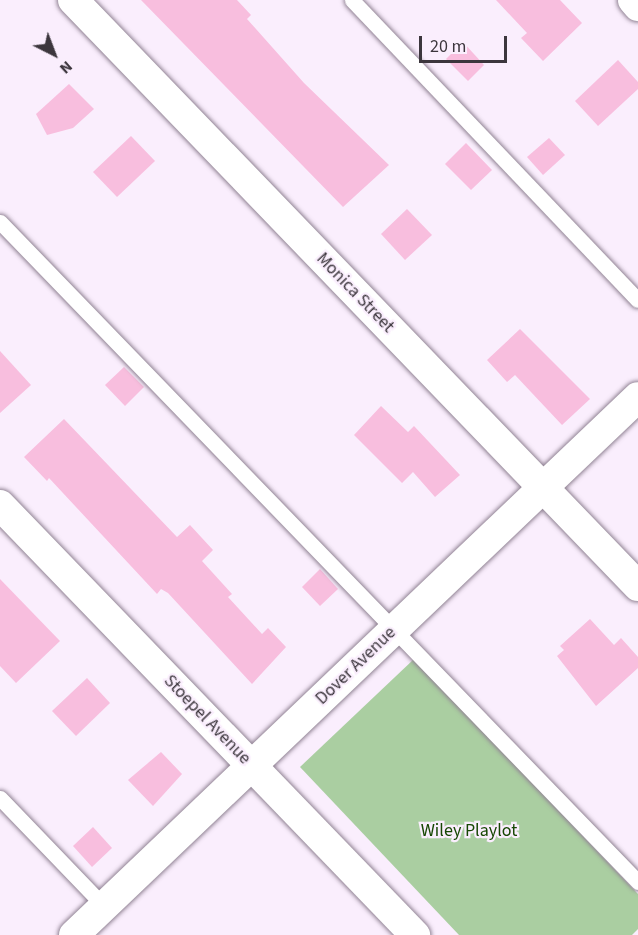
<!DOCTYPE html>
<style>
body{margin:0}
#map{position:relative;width:638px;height:935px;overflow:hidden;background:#faeefd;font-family:"Source Sans 3",sans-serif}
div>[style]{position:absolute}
.green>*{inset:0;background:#aacea1}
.building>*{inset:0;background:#f8bede}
.roads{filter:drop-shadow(0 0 2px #918394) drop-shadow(0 0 2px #918394)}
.service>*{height:15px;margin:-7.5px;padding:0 7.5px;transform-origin:7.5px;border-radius:7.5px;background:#fff}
.minor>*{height:30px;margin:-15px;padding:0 15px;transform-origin:15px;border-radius:15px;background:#fff}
span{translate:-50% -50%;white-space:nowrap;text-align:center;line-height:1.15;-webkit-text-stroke:4.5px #faeefd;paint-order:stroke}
.street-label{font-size:18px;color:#3c363d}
.park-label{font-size:18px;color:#164703}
.north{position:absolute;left:24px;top:24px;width:60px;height:60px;-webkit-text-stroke:4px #faeefd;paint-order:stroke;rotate:138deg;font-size:16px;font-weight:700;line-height:24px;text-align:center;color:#3c363d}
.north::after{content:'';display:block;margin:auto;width:21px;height:27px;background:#3c363d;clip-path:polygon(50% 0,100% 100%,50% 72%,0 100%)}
.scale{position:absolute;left:419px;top:36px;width:88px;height:27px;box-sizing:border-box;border:3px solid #3c363d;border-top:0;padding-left:8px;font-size:18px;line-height:21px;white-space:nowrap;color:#3c363d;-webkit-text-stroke:4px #faeefd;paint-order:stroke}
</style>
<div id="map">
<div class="green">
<i style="clip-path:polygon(414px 659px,638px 894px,638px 929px,632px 935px,459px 935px,300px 767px)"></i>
</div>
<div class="building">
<i style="clip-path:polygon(141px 0,237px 0,251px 15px,247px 19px,304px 83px,389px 165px,343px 207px)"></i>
<i style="clip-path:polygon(496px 0,560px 0,582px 23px,543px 61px,521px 38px,527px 33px)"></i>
<i style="clip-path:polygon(463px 42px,484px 65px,468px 81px,446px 59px)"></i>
<i style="clip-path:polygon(618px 60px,638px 82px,638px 89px,598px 126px,575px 101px)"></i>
<i style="clip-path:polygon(69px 84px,94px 109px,73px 128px,47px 135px,36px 114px)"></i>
<i style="clip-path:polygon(131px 136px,155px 161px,117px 197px,93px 172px)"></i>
<i style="clip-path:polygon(549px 138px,565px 155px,543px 175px,527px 157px)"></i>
<i style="clip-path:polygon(466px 143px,492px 170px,471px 190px,445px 164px)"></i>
<i style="clip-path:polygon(407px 209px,432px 235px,405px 260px,381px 234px)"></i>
<i style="clip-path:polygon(520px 329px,590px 399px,562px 425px,515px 375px,507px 382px,487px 360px)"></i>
<i style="clip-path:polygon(0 351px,31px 385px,0 413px)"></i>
<i style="clip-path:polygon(124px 367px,144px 387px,125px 406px,105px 385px)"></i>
<i style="clip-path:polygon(381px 406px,408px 432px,414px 426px,460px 475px,435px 497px,413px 472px,402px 483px,354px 435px)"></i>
<i style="clip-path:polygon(64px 419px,177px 537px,190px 525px,213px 550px,202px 561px,232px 594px,228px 597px,262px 634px,268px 628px,286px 647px,252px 684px,168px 593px,161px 589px,157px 594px,49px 478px,47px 481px,24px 457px)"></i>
<i style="clip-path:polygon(320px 569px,338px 589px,320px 606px,302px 587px)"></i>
<i style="clip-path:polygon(0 579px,60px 641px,16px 683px,0 666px)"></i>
<i style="clip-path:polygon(590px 619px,614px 645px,621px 638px,638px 657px,638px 668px,596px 706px,557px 656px,564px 650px,560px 646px)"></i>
<i style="clip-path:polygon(87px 678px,110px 703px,76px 736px,52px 711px)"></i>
<i style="clip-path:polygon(161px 752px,182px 774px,153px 806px,128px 780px)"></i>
<i style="clip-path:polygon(93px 827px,112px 848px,92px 867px,73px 846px)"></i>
</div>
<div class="roads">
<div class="service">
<i style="left:352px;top:0;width:414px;rotate:46.4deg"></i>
<i style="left:0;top:222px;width:918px;rotate:45.97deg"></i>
<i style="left:0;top:798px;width:150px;rotate:46.1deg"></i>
</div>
<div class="minor">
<i style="left:73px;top:0;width:814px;rotate:46.05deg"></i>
<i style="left:633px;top:0;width:8px;rotate:50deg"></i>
<i style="left:0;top:505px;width:598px;rotate:46.02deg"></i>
<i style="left:74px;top:935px;width:779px;rotate:-43.65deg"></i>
</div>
</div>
<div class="street-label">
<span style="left:355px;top:293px;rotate:46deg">Monica Street</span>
<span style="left:356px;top:666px;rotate:-44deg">Dover Avenue</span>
<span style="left:207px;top:720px;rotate:46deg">Stoepel Avenue</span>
</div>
<div class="park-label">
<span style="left:469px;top:831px">Wiley Playlot</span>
</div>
<div class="north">N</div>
<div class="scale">20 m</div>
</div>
